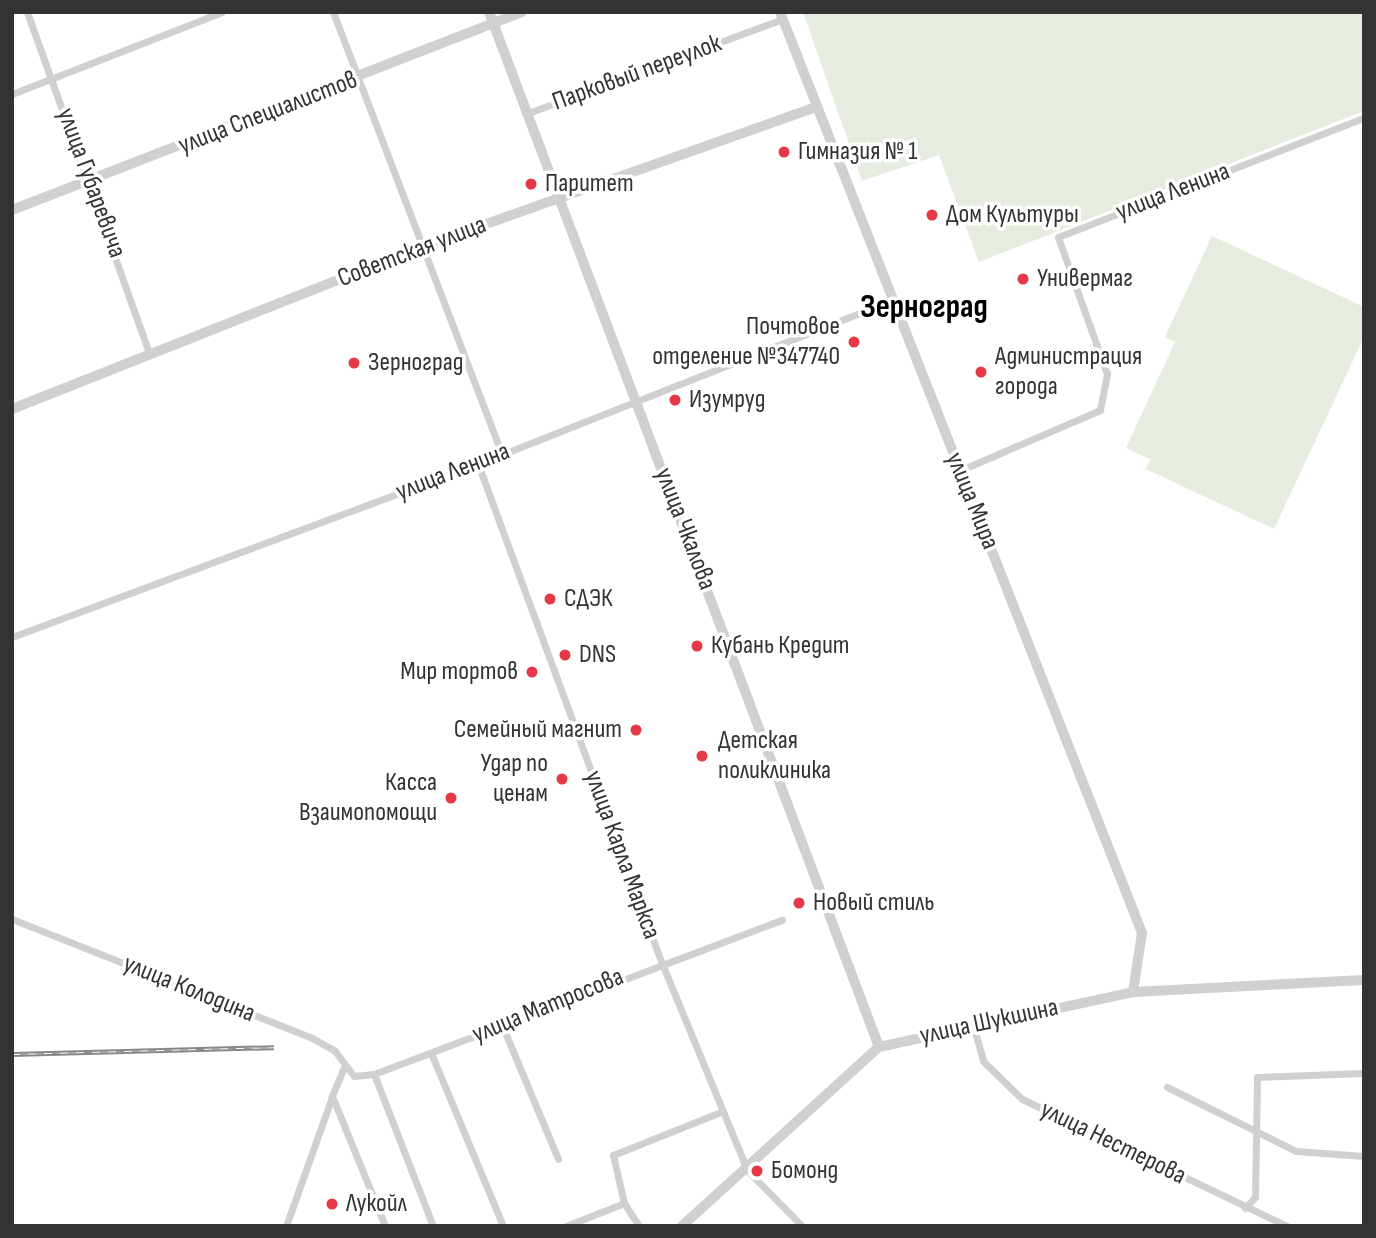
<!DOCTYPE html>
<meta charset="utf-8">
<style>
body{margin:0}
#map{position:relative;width:1376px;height:1238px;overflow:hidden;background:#fff;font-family:"Sofia Sans Condensed",sans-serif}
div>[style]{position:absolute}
.green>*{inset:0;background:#e6ecdf}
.minor>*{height:7px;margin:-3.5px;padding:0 3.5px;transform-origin:3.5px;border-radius:3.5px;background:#d0d0d0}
.tertiary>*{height:10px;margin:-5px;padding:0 5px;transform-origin:5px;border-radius:5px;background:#d0d0d0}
.rail>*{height:5px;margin-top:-2.5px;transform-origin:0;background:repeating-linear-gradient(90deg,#fff 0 8px,#888 0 16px);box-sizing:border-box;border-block:2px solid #888}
.dots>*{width:19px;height:19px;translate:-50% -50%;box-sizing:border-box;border:4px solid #fff;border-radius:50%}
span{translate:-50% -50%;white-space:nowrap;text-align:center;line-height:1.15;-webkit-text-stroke:7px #fff;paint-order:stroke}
.street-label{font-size:26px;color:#333}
.poi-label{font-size:26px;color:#333}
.left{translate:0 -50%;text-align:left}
.right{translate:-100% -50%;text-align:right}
.district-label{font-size:33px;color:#000;font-weight:700}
.frame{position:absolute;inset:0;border:14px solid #333;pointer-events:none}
</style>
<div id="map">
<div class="green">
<i style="clip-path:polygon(803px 12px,1364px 12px,1364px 111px,979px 262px,939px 155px,862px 181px)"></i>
<i style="clip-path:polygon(1212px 236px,1364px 307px,1364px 337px,1274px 529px,1146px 469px,1150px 459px,1126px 448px,1175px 342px,1165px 337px)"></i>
</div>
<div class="minor">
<i style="left:27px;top:12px;width:364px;rotate:70.3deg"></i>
<i style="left:333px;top:12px;width:472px;rotate:69.1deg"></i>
<i style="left:12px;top:94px;width:225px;rotate:-21.3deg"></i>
<i style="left:531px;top:112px;width:269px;rotate:-20.3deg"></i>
<i style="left:478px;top:464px;width:530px;rotate:69.79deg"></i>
<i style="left:661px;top:961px;width:226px;rotate:67.6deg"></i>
<i style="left:747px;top:1170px;width:78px;rotate:45.5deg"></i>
<i style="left:961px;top:470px;width:151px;rotate:-23.3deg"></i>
<i style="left:1100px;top:410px;width:37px;rotate:-79deg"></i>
<i style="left:1107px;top:374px;width:145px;rotate:-109.7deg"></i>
<i style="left:1058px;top:237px;width:328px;rotate:-21.3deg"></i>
<i style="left:12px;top:637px;width:497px;rotate:-20.4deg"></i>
<i style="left:478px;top:464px;width:445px;rotate:-21.6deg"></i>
<i style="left:12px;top:919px;width:323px;rotate:21.6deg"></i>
<i style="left:312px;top:1038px;width:26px;rotate:29deg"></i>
<i style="left:335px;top:1051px;width:31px;rotate:53deg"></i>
<i style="left:354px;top:1076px;width:20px;rotate:-6deg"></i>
<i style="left:374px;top:1074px;width:436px;rotate:-20.7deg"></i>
<i style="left:502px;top:1025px;width:145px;rotate:67.3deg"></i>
<i style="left:973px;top:1025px;width:37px;rotate:74deg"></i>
<i style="left:983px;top:1061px;width:54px;rotate:44.3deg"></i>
<i style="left:1022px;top:1099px;width:294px;rotate:25.6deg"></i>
<i style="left:431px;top:1053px;width:187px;rotate:67.4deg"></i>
<i style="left:345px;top:1065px;width:34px;rotate:113deg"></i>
<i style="left:332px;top:1096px;width:140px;rotate:67.8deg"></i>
<i style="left:374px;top:1074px;width:163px;rotate:68.8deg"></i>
<i style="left:1167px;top:1087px;width:144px;rotate:26.4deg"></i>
<i style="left:1296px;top:1151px;width:68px;rotate:4.2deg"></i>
<i style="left:1245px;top:1208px;width:15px;rotate:-48deg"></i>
<i style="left:1255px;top:1197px;width:120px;rotate:-89deg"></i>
<i style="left:1257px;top:1077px;width:107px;rotate:-2.1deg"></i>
<i style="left:286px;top:1226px;width:137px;rotate:-70.4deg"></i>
<i style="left:566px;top:1226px;width:62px;rotate:-21.6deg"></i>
<i style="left:639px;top:1226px;width:27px;rotate:-123deg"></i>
<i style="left:624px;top:1203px;width:49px;rotate:-102.9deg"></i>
<i style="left:613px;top:1155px;width:118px;rotate:-21.8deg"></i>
</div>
<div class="tertiary">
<i style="left:489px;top:12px;width:1106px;rotate:69.35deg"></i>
<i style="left:780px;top:12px;width:990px;rotate:68.54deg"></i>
<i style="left:1142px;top:933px;width:60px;rotate:98.7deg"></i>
<i style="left:12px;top:210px;width:547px;rotate:-21.22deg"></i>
<i style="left:12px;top:409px;width:440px;rotate:-21.6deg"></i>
<i style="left:421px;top:247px;width:420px;rotate:-19.5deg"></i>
<i style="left:682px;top:1226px;width:266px;rotate:-42.3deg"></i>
<i style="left:879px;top:1047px;width:260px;rotate:-12.2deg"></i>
<i style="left:1133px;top:992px;width:231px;rotate:-3deg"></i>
</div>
<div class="rail">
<i style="left:12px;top:1054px;width:262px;rotate:-1.5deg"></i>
</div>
<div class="dots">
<i style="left:784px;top:152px;background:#e63946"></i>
<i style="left:531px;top:184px;background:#e63946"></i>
<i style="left:932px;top:215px;background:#e63946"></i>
<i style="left:1023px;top:279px;background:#e63946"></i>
<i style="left:854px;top:342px;background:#e63946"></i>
<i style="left:354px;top:363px;background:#e63946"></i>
<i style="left:981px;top:372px;background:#e63946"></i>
<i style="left:675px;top:400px;background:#e63946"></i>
<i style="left:550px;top:599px;background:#e63946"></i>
<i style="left:697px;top:646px;background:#e63946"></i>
<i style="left:565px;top:655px;background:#e63946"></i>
<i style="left:532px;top:672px;background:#e63946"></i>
<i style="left:636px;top:730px;background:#e63946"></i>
<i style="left:702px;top:756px;background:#e63946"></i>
<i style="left:562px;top:779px;background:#e63946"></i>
<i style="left:451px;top:798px;background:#e63946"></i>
<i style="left:799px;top:903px;background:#e63946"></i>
<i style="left:757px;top:1171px;background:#e63946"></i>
<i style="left:332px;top:1204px;background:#e63946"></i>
</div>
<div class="street-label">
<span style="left:637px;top:73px;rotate:-20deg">Парковый переулок</span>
<span style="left:268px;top:113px;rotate:-21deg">улица Специалистов</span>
<span style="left:91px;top:183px;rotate:70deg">улица Губаревича</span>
<span style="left:1173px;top:192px;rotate:-21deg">улица Ленина</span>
<span style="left:412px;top:252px;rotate:-21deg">Советская улица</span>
<span style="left:453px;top:472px;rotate:-21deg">улица Ленина</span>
<span style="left:972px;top:501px;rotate:68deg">улица Мира</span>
<span style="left:685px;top:529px;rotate:69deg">улица Чкалова</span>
<span style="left:622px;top:855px;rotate:70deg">улица Карла Маркса</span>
<span style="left:189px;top:989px;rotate:22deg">улица Колодина</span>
<span style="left:548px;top:1006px;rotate:-22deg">улица Матросова</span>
<span style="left:989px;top:1022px;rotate:-12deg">улица Шукшина</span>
<span style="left:1113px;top:1143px;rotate:26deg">улица Нестерова</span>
</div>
<div class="poi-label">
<span class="left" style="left:798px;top:152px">Гимназия № 1</span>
<span class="left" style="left:545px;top:184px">Паритет</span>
<span class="left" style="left:946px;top:215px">Дом Культуры</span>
<span class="left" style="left:1037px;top:279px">Универмаг</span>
<span class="right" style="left:840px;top:342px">Почтовое<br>отделение №347740</span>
<span class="left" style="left:995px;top:372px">Администрация<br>города</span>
<span class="left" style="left:368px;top:363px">Зерноград</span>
<span class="left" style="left:689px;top:400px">Изумруд</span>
<span class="left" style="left:564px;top:599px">СДЭК</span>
<span class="left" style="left:711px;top:646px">Кубань Кредит</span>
<span class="left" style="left:579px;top:655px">DNS</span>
<span class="right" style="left:518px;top:672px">Мир тортов</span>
<span class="right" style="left:622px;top:730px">Семейный магнит</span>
<span class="left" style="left:718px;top:756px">Детская<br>поликлиника</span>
<span class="right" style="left:548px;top:779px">Удар по<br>ценам</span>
<span class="right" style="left:437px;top:798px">Касса<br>Взаимопомощи</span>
<span class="left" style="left:813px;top:903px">Новый стиль</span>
<span class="left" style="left:771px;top:1171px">Бомонд</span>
<span class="left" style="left:346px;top:1204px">Лукойл</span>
</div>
<div class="district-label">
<span style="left:924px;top:308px">Зерноград</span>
</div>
<div class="frame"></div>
</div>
